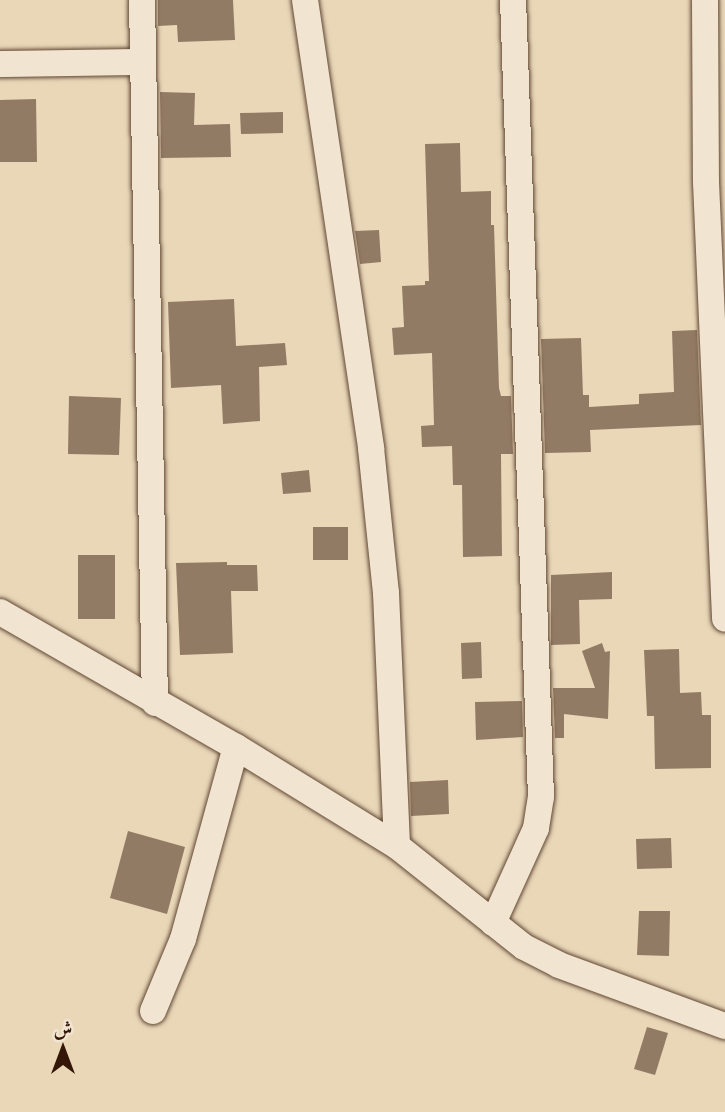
<!DOCTYPE html>
<meta charset="utf-8">
<style>
body{margin:0}
#map{position:relative;width:725px;height:1112px;overflow:hidden;background:#e9d7b8;font-family:"Gentium Book Plus",Amiri,serif}
div>[style]{position:absolute}
.building>*{inset:0;background:#927b64}
.roads{filter:drop-shadow(0 0 2px #614734) drop-shadow(0 0 2px #614734)}
.minor>*{height:26px;margin:-13px;padding:0 13px;transform-origin:13px;border-radius:13px;background:#f1e5d1}
span{translate:-50% -50%;white-space:nowrap;text-align:center;line-height:1.15;-webkit-text-stroke:5px #f1e5d1;paint-order:stroke}
.north{position:absolute;left:28px;top:1014px;width:70px;height:70px;-webkit-text-stroke:5px #f1e5d1;paint-order:stroke;rotate:0deg;font-size:19px;font-weight:700;line-height:28px;text-align:center;color:#341708}
.north::after{content:'';display:block;margin:auto;width:24px;height:32px;background:#341708;clip-path:polygon(50% 0,100% 100%,50% 72%,0 100%)}
</style>
<div id="map">
<div class="building">
<i style="clip-path:polygon(158px 0,233px 0,235px 40px,178px 42px,177px 25px,158px 26px)"></i>
<i style="clip-path:polygon(160px 92px,195px 93px,194px 125px,230px 124px,231px 157px,161px 158px)"></i>
<i style="clip-path:polygon(36px 99px,37px 162px,0 162px,0 100px)"></i>
<i style="clip-path:polygon(283px 112px,283px 133px,241px 134px,240px 113px)"></i>
<i style="clip-path:polygon(460px 143px,461px 192px,491px 191px,491px 225px,494px 225px,499px 388px,501px 396px,511px 396px,513px 454px,501px 454px,502px 556px,463px 557px,462px 485px,453px 485px,452px 446px,422px 447px,421px 426px,434px 425px,432px 353px,394px 355px,392px 328px,404px 327px,402px 286px,425px 285px,425px 281px,429px 281px,425px 144px)"></i>
<i style="clip-path:polygon(379px 230px,381px 262px,360px 264px,355px 231px)"></i>
<i style="clip-path:polygon(234px 299px,236px 346px,285px 343px,287px 365px,259px 367px,260px 421px,223px 424px,221px 385px,171px 388px,168px 302px)"></i>
<i style="clip-path:polygon(697px 330px,701px 425px,590px 430px,591px 452px,545px 453px,541px 339px,581px 338px,583px 395px,589px 395px,589px 407px,639px 404px,639px 394px,674px 392px,672px 331px)"></i>
<i style="clip-path:polygon(69px 396px,121px 398px,119px 455px,68px 454px)"></i>
<i style="clip-path:polygon(309px 470px,311px 492px,283px 494px,281px 473px)"></i>
<i style="clip-path:polygon(313px 527px,348px 527px,348px 560px,313px 560px)"></i>
<i style="clip-path:polygon(78px 555px,115px 555px,115px 619px,78px 619px)"></i>
<i style="clip-path:polygon(227px 562px,227px 565px,257px 565px,258px 591px,231px 591px,233px 653px,180px 655px,176px 563px)"></i>
<i style="clip-path:polygon(612px 572px,612px 599px,579px 600px,580px 644px,551px 645px,551px 575px)"></i>
<i style="clip-path:polygon(481px 642px,482px 678px,462px 679px,461px 643px)"></i>
<i style="clip-path:polygon(602px 643px,605px 652px,610px 651px,608px 719px,564px 714px,564px 738px,555px 738px,553px 688px,595px 688px,582px 651px)"></i>
<i style="clip-path:polygon(679px 649px,680px 693px,701px 692px,702px 715px,711px 715px,711px 768px,655px 769px,654px 716px,647px 716px,644px 650px)"></i>
<i style="clip-path:polygon(522px 701px,523px 737px,476px 740px,475px 702px)"></i>
<i style="clip-path:polygon(448px 780px,449px 814px,411px 816px,410px 782px)"></i>
<i style="clip-path:polygon(128px 831px,185px 847px,167px 914px,110px 898px)"></i>
<i style="clip-path:polygon(671px 838px,672px 868px,637px 869px,636px 839px)"></i>
<i style="clip-path:polygon(639px 911px,670px 911px,669px 956px,637px 955px)"></i>
<i style="clip-path:polygon(647px 1027px,668px 1033px,655px 1075px,634px 1069px)"></i>
</div>
<div class="roads">
<div class="minor">
<i style="left:142px;top:0;width:703px;rotate:88.94deg"></i>
<i style="left:305px;top:0;width:453px;rotate:81.6deg"></i>
<i style="left:371px;top:448px;width:146px;rotate:84.1deg"></i>
<i style="left:386px;top:593px;width:253px;rotate:87.5deg"></i>
<i style="left:705px;top:0;width:182px;rotate:89.7deg"></i>
<i style="left:706px;top:182px;width:437px;rotate:87.5deg"></i>
<i style="left:0;top:64px;width:140px;rotate:-0.8deg"></i>
<i style="left:0;top:612px;width:272px;rotate:29.8deg"></i>
<i style="left:236px;top:747px;width:189px;rotate:31.6deg"></i>
<i style="left:397px;top:846px;width:162px;rotate:38.5deg"></i>
<i style="left:524px;top:947px;width:39px;rotate:27deg"></i>
<i style="left:559px;top:965px;width:177px;rotate:20.2deg"></i>
<i style="left:493px;top:923px;width:104px;rotate:-65.6deg"></i>
<i style="left:536px;top:828px;width:31px;rotate:-81deg"></i>
<i style="left:541px;top:797px;width:797px;rotate:-92.01deg"></i>
<i style="left:153px;top:1011px;width:78px;rotate:-67.4deg"></i>
<i style="left:183px;top:939px;width:199px;rotate:-74.6deg"></i>
</div>
</div>
<div class="north">ش</div>
</div>
